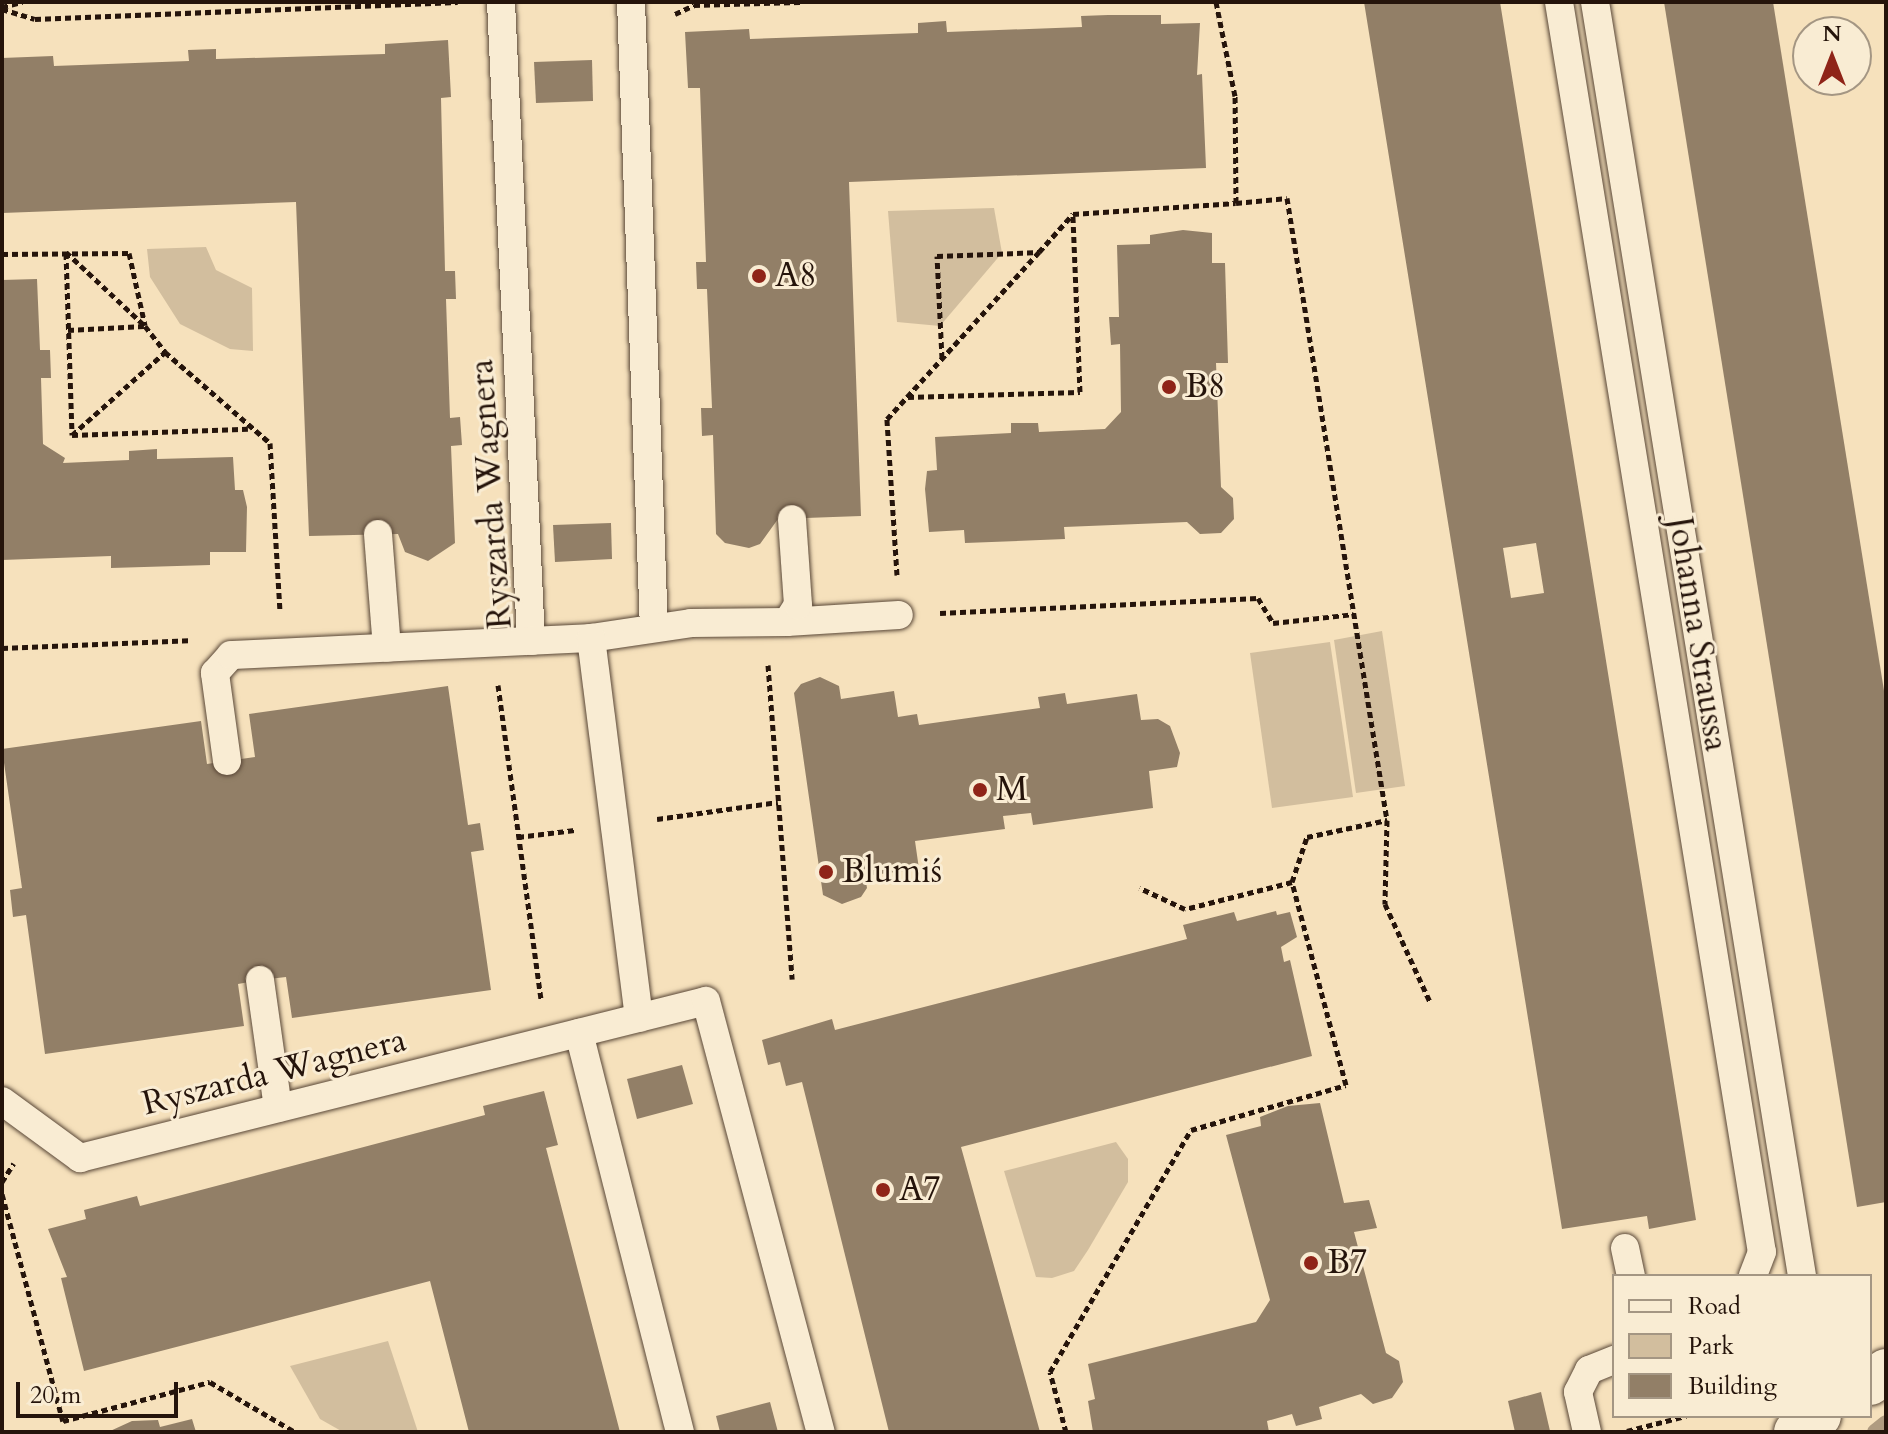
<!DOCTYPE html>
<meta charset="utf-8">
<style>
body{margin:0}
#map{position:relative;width:1888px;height:1434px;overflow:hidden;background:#f6e1bc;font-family:Cardo,serif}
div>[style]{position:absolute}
.green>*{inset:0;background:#d2be9e}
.stream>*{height:16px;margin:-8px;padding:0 8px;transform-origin:8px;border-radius:8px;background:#af9b80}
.building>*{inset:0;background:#927f67}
.path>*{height:5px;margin-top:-2.5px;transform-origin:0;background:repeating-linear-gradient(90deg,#25140b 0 6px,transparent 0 10px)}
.roads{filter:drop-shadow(0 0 2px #594737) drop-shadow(0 0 2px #594737)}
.service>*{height:28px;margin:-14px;padding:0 14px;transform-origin:14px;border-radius:14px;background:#f9ecd3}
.minor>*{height:44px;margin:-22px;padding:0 22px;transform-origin:22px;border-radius:22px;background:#f9ecd3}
.dots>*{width:22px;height:22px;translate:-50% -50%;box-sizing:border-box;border:4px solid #f9ecd3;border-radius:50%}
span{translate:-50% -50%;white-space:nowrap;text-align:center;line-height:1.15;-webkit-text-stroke:6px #f9ecd3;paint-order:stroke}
.poi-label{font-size:34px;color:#25140b}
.left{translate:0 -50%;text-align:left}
.street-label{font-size:34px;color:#25140b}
.frame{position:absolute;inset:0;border:4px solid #25140b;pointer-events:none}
.legend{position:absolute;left:1612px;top:1274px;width:260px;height:144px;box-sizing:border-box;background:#f9ecd3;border:2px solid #a49683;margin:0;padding:10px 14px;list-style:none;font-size:24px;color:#25140b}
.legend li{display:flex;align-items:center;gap:16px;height:40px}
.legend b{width:40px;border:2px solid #a49683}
.north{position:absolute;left:1792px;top:16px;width:80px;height:80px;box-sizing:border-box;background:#f9ecd3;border:2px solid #a49683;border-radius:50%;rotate:0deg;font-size:22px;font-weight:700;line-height:32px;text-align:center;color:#25140b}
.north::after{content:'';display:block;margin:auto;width:28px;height:36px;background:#8f2418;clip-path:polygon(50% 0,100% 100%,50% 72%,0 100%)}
.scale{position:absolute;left:16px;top:1382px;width:162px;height:36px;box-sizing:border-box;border:4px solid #25140b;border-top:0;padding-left:10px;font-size:24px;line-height:28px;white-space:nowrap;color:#25140b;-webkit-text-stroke:6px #f9ecd3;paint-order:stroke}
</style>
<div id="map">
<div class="green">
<i style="clip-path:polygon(994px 208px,1002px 253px,940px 326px,897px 322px,888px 211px)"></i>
<i style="clip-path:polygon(206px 247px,216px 270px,252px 288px,253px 351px,230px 349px,180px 324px,150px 277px,147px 249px)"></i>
<i style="clip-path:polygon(1382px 631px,1405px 786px,1356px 793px,1334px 640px)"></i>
<i style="clip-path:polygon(1330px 642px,1353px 797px,1272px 808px,1250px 653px)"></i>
<i style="clip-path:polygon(1116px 1142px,1128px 1159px,1128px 1182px,1088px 1250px,1074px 1271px,1052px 1278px,1036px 1277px,1004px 1171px)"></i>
<i style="clip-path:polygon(388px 1341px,418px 1432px,343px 1432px,320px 1419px,290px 1366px)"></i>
</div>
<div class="stream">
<i style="left:1875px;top:1432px;width:14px;rotate:-39deg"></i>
</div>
<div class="building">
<i style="clip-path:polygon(evenodd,1364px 2px,1500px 2px,1696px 1220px,1649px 1229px,1647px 1216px,1562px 1229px,1364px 2px,1536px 543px,1544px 593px,1511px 598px,1503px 548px,1536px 543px)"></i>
<i style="clip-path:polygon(1664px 2px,1773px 2px,1886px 703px,1886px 1202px,1857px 1207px)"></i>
<i style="clip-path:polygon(1108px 15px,1161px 15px,1161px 24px,1200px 23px,1197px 75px,1202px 74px,1206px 168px,849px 182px,861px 516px,778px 519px,760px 544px,749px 548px,725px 543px,716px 534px,713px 435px,702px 436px,701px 408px,712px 408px,707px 289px,697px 289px,696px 262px,706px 262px,700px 88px,688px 88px,685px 32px,749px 29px,750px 39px,918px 33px,918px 23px,946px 21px,947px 32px,1082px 27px,1081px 16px)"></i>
<i style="clip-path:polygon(448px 40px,451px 97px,441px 98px,445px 271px,455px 271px,456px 299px,446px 299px,450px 418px,460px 417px,462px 445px,451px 446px,455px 543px,428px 561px,405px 552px,398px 534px,309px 536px,296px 202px,2px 213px,2px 58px,53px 56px,54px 66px,189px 61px,188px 50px,216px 49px,216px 59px,385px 54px,385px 44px)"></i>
<i style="clip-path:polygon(592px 60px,593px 101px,536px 103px,534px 62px)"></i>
<i style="clip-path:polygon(1183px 230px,1212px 233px,1212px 263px,1225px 263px,1228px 363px,1216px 363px,1221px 487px,1233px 498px,1234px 519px,1221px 533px,1200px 534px,1187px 522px,1064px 527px,1065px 539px,965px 543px,964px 530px,929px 532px,925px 489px,927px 471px,937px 470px,935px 437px,1011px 433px,1011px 423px,1038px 423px,1039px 432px,1105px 429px,1121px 412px,1120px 344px,1111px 345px,1109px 317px,1119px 317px,1117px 245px,1150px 244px,1150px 235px)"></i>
<i style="clip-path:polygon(37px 279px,40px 350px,50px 350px,51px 378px,41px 378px,43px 444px,65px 458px,63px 463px,129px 460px,129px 451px,157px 449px,157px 459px,233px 457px,235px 490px,243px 490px,247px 507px,246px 552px,210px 552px,210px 565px,111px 568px,111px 556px,2px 560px,2px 280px)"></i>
<i style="clip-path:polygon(611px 523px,612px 559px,555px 562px,553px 525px)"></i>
<i style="clip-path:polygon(820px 677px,839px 686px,841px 699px,894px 691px,898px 717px,917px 714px,919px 725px,1040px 708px,1038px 697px,1065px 693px,1067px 704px,1137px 694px,1141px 720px,1158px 719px,1170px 726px,1180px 753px,1177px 767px,1149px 771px,1153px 808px,1033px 825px,1031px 813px,1003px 816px,1005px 829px,915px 841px,919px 869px,865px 876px,867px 888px,861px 897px,842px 904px,823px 895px,794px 693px,801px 684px)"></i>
<i style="clip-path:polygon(448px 686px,468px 825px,480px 823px,484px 850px,471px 852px,491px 990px,292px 1018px,286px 977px,260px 980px,238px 984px,244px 1026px,45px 1054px,26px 915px,13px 917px,10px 890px,22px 888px,2px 749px,201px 721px,207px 764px,227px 761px,255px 757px,249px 714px)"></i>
<i style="clip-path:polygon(1276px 911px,1277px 915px,1290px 912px,1297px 937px,1281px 947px,1284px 962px,1290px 960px,1312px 1056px,961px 1147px,1040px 1432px,889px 1432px,802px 1082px,786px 1086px,780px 1062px,768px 1065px,762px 1040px,832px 1019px,835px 1030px,1187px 939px,1183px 925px,1234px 912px,1237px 921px)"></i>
<i style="clip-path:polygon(682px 1065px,693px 1104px,637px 1119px,627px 1079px)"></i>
<i style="clip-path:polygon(544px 1091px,558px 1145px,546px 1148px,620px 1432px,469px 1432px,430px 1281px,84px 1371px,61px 1278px,67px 1277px,48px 1229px,86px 1219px,84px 1210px,137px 1196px,140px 1206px,485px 1115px,483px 1106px)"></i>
<i style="clip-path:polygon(1320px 1103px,1344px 1203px,1369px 1200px,1377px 1228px,1354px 1232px,1386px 1353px,1399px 1361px,1403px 1382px,1392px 1398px,1373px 1404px,1361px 1394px,1319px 1407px,1322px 1419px,1296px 1426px,1292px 1414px,1267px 1421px,1269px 1432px,1093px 1432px,1088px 1401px,1095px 1399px,1088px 1364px,1256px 1322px,1270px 1300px,1226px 1135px,1261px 1126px,1260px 1117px,1288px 1106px)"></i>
<i style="clip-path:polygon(1541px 1392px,1550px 1431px,1515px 1432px,1508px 1401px)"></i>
<i style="clip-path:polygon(770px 1402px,778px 1432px,720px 1432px,716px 1416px)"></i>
<i style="clip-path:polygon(192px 1419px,196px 1432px,108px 1432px,132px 1421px,158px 1420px,160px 1427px)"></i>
</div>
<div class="path">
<i style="left:2px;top:7px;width:21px;rotate:-14deg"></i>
<i style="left:2px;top:9px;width:34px;rotate:17deg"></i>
<i style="left:35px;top:19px;width:423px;rotate:-2.3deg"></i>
<i style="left:675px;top:14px;width:21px;rotate:-25deg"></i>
<i style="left:694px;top:5px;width:106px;rotate:-1.6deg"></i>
<i style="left:1236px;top:203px;width:51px;rotate:-5.6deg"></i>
<i style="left:1287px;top:198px;width:630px;rotate:80.87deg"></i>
<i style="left:1387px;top:820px;width:84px;rotate:91.4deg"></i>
<i style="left:1385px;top:904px;width:108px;rotate:65.3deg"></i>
<i style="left:66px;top:252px;width:108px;rotate:43.1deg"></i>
<i style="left:145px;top:326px;width:33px;rotate:52deg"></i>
<i style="left:165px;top:352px;width:139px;rotate:40.9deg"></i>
<i style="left:270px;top:443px;width:167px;rotate:86.6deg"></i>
<i style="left:66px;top:253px;width:182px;rotate:88.1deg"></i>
<i style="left:72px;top:435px;width:176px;rotate:-2deg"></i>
<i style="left:2px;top:254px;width:127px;rotate:-0.5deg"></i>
<i style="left:129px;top:253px;width:74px;rotate:77.5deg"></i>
<i style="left:68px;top:330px;width:76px;rotate:-3deg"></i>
<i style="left:942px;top:358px;width:102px;rotate:-92.8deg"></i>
<i style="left:937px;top:256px;width:102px;rotate:-2.2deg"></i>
<i style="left:908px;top:397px;width:172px;rotate:-1.7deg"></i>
<i style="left:1080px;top:392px;width:178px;rotate:-92.3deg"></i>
<i style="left:72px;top:435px;width:125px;rotate:-41.7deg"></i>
<i style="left:897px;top:575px;width:156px;rotate:-93.7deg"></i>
<i style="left:887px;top:419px;width:226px;rotate:-47.7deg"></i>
<i style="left:1039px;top:252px;width:51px;rotate:-48.2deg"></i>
<i style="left:1073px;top:214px;width:163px;rotate:-3.9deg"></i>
<i style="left:1236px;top:203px;width:107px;rotate:-90.5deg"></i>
<i style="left:1235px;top:96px;width:96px;rotate:-101.4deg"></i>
<i style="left:940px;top:613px;width:318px;rotate:-2.7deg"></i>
<i style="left:1258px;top:598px;width:29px;rotate:59deg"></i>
<i style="left:1273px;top:623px;width:81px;rotate:-6.3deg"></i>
<i style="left:2px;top:648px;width:187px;rotate:-2.4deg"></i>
<i style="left:768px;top:665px;width:315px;rotate:85.6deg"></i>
<i style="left:498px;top:685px;width:318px;rotate:82.2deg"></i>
<i style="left:657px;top:819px;width:122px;rotate:-8deg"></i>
<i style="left:518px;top:837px;width:57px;rotate:-7deg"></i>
<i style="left:1292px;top:882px;width:47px;rotate:-71.6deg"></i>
<i style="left:1307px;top:837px;width:82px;rotate:-12deg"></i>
<i style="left:2px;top:1182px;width:22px;rotate:-58deg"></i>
<i style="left:2px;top:1194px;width:235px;rotate:75deg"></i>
<i style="left:63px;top:1421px;width:152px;rotate:-14.9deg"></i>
<i style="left:210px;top:1382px;width:99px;rotate:30.5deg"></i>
<i style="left:1627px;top:1431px;width:61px;rotate:-14.3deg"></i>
<i style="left:1066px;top:1432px;width:62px;rotate:-104.9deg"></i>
<i style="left:1050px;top:1372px;width:280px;rotate:-59.8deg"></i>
<i style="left:1191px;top:1130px;width:161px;rotate:-16.2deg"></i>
<i style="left:1346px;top:1085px;width:210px;rotate:-104.9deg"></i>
<i style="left:1292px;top:882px;width:110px;rotate:165.8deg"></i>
<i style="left:1185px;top:909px;width:50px;rotate:-155deg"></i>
</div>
<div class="roads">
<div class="service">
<i style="left:501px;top:2px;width:640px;rotate:87.31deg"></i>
<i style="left:631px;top:2px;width:626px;rotate:87.9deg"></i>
<i style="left:1559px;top:2px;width:1266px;rotate:80.78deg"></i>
<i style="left:1762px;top:1252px;width:26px;rotate:111deg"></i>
<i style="left:1595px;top:2px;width:1291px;rotate:80.77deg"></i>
<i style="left:378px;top:534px;width:114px;rotate:85.5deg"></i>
<i style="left:787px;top:622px;width:112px;rotate:-3.6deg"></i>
<i style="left:591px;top:638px;width:101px;rotate:-8.5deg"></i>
<i style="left:691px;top:623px;width:96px;rotate:-0.6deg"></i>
<i style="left:787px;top:622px;width:20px;rotate:-57deg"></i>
<i style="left:798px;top:605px;width:86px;rotate:-94deg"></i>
<i style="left:227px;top:761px;width:89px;rotate:-97.8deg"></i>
<i style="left:215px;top:673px;width:24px;rotate:-48deg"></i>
<i style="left:231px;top:655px;width:360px;rotate:-2.7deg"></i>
<i style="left:591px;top:638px;width:383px;rotate:82.8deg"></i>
<i style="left:260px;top:980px;width:129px;rotate:82deg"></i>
<i style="left:579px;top:1033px;width:412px;rotate:75.8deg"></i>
<i style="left:2px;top:1101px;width:97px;rotate:36.2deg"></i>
<i style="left:80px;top:1158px;width:645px;rotate:-14.08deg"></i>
<i style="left:706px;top:1001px;width:446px;rotate:75.1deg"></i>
<i style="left:1625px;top:1248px;width:29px;rotate:78deg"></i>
<i style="left:1587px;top:1432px;width:41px;rotate:-102.7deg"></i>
<i style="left:1578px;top:1392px;width:25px;rotate:-63deg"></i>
<i style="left:1589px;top:1370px;width:27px;rotate:-22deg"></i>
</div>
<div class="minor">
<i style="left:1870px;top:1383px;width:20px;rotate:-37deg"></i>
<i style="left:1796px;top:1432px;width:28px;rotate:-35deg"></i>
</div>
</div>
<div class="dots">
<i style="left:759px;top:276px;background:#8f2418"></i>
<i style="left:1169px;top:387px;background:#8f2418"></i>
<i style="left:980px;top:790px;background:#8f2418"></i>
<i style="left:826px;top:872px;background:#8f2418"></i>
<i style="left:883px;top:1190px;background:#8f2418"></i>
<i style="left:1311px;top:1263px;background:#8f2418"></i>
</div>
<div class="poi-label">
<span class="left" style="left:775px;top:276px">A8</span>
<span class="left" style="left:1185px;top:387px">B8</span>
<span class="left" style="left:996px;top:790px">M</span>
<span class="left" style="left:842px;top:872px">Blumiś</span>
<span class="left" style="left:899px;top:1190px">A7</span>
<span class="left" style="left:1327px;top:1263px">B7</span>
</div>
<div class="street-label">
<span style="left:491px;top:494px;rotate:-94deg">Ryszarda Wagnera</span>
<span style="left:1698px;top:634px;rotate:81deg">Johanna Straussa</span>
<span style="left:274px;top:1072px;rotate:-14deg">Ryszarda Wagnera</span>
</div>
<div class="frame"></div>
<ul class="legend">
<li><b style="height:10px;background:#f9ecd3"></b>Road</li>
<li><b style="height:22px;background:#d2be9e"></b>Park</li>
<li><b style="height:22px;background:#927f67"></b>Building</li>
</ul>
<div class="north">N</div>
<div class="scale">20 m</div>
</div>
